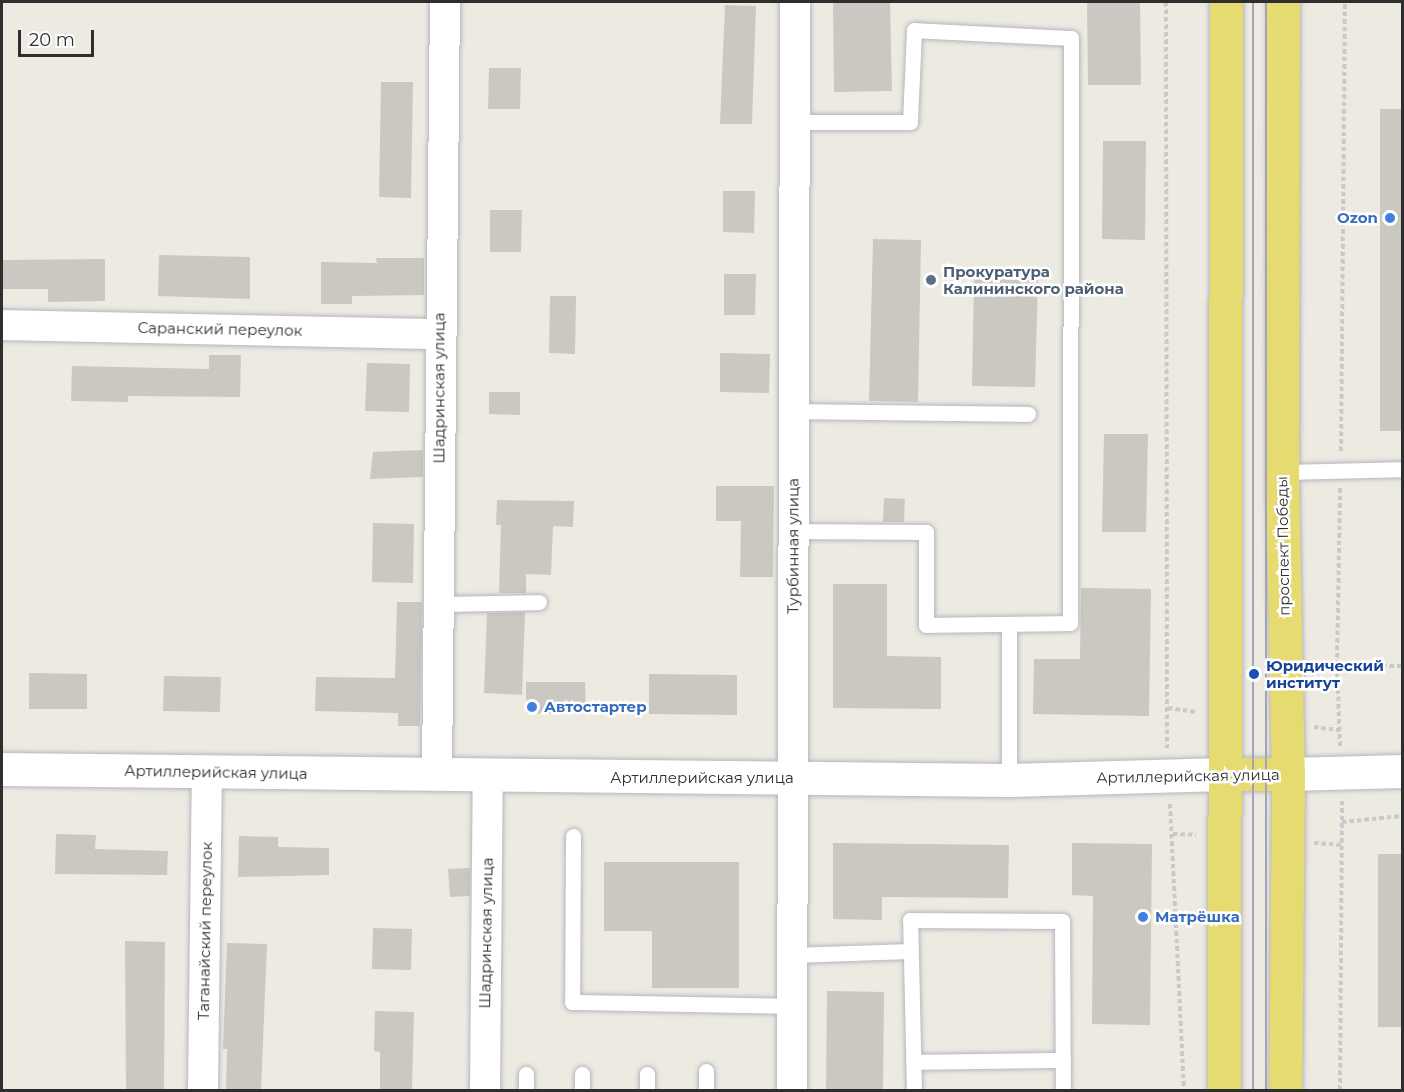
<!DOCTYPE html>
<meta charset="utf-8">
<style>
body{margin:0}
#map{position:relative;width:1404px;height:1092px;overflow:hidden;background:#edeae2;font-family:Montserrat,sans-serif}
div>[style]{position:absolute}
.building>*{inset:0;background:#cac8c0}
.path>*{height:4px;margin-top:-2px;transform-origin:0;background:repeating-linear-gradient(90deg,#c9c9c9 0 4.5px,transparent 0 7.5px)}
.roads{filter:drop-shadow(0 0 2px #b5b6c0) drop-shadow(0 0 2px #b5b6c0)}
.service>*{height:15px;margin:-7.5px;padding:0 7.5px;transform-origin:7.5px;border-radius:7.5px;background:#fff}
.minor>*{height:30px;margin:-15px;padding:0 15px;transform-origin:15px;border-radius:15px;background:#fff}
.tertiary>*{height:33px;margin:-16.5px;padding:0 16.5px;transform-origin:16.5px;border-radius:16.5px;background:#fff}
.primary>*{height:33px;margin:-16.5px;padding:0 16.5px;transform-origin:16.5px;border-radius:16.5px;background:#e5db70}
.tram>*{height:1.5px;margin:-0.75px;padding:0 0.75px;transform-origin:0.75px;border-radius:0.75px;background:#a5a4b6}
.dots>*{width:16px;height:16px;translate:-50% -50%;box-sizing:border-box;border:3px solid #fff;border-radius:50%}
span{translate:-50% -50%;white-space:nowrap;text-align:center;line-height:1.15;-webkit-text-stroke:5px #fff;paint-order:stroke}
.shop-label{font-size:15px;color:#366cbe;font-weight:700}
.right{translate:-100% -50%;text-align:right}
.left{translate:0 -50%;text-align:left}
.service-label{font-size:15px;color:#4e5e75;font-weight:700}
.street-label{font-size:15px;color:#2e2e2e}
.transit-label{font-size:15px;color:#164399;font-weight:700}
.frame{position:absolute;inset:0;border:3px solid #2e2e2e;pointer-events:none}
.scale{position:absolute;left:18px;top:30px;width:76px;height:27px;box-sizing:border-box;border:3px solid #2e2e2e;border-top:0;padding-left:8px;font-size:18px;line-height:21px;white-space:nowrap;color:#2e2e2e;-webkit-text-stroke:4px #fff;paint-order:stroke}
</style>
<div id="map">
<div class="building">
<i style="clip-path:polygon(833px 2px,890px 2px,892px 91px,834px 92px)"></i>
<i style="clip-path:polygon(1087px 2px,1140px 2px,1141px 85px,1088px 85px)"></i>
<i style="clip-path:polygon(725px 5px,756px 6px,752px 124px,720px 124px)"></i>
<i style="clip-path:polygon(489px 68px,521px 68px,520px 109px,488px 109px)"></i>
<i style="clip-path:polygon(381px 82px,413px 82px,411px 198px,379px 197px)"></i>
<i style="clip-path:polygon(1380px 109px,1402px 109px,1402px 431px,1380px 431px)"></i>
<i style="clip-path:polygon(1103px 141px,1146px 141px,1145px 240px,1102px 239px)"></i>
<i style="clip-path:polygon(723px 191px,755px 191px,754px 233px,723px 232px)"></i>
<i style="clip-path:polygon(490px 210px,522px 210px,521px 252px,490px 252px)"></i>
<i style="clip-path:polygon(873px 239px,921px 240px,918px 402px,869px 401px)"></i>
<i style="clip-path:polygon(159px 255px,250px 257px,250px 299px,158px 296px)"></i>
<i style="clip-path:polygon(376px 258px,424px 258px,424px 295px,352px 296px,352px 304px,321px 304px,321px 262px,377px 263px)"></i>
<i style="clip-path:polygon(105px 259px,105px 301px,48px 302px,48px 289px,2px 289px,2px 260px)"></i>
<i style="clip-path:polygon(724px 274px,756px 274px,755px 315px,724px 315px)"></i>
<i style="clip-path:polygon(974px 279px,1038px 280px,1035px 387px,972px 386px)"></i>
<i style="clip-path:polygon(550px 296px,576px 296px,575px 354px,549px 353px)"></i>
<i style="clip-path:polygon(720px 353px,770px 354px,769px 393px,720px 392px)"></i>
<i style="clip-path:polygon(209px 355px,241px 355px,240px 397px,128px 396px,128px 402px,71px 401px,72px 366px,209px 369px)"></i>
<i style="clip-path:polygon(367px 363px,410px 364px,409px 412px,365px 411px)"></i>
<i style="clip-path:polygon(489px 392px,520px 392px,520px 415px,489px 414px)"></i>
<i style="clip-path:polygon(1104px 434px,1148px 434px,1146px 532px,1102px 532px)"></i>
<i style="clip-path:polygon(423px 450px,423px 477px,370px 479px,373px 452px)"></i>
<i style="clip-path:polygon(716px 486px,774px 486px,773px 577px,740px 577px,741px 521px,716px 521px)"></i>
<i style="clip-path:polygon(884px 498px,905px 499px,904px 522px,883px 522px)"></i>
<i style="clip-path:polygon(497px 500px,574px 501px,573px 527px,553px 526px,551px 575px,526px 574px,526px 593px,499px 593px,501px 525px,496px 525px)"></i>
<i style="clip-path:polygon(373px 523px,414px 524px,413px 583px,372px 582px)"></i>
<i style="clip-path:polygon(833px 584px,887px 584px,887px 656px,941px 657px,941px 709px,833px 708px)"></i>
<i style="clip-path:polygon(1081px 588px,1151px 589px,1149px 716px,1033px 714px,1034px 659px,1080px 659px)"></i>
<i style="clip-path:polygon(397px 602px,422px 602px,420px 726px,398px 726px,398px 713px,315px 711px,316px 677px,395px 678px)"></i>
<i style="clip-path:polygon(525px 612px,522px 695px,484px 693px,487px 613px)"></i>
<i style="clip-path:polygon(29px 673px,87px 674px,87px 709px,29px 709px)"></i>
<i style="clip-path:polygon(649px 674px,737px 675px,737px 715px,649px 714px)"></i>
<i style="clip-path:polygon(164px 676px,221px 677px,220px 712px,163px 711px)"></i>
<i style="clip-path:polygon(526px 682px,585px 682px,586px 713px,526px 714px)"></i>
<i style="clip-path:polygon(56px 834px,96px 835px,95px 849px,168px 851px,167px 875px,55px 874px)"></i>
<i style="clip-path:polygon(239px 836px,278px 837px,278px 847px,329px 848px,329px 875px,238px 877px)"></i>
<i style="clip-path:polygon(833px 843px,1009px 845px,1008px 898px,882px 897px,882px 920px,833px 919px)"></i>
<i style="clip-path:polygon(1072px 843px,1152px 844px,1150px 1025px,1092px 1024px,1093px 896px,1072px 895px)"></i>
<i style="clip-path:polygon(1378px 854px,1402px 854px,1402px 1027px,1378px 1027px)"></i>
<i style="clip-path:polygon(604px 862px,739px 862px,739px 988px,652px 988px,652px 931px,604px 931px)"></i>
<i style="clip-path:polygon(470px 868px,470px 896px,450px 897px,448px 869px)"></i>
<i style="clip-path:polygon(373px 928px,412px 929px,411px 970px,372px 969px)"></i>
<i style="clip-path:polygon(125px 941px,165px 942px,164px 1090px,126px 1090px)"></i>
<i style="clip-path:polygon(227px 943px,267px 944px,261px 1090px,226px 1090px,227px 1049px,223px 1049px)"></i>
<i style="clip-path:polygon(827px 991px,884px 992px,883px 1090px,826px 1090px)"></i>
<i style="clip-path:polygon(375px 1011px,414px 1012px,412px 1090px,380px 1090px,380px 1052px,374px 1051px)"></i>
</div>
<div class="path">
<i style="left:1166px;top:2px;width:746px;rotate:89.92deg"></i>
<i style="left:1341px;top:451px;width:449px;rotate:-89.5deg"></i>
<i style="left:1337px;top:665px;width:177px;rotate:-89deg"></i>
<i style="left:1168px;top:708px;width:28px;rotate:8deg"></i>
<i style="left:1314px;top:727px;width:26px;rotate:7deg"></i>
<i style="left:1340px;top:746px;width:81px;rotate:-92.1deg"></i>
<i style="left:1337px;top:665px;width:65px;rotate:0.9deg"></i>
<i style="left:1170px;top:804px;width:286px;rotate:87.2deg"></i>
<i style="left:1342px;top:822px;width:60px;rotate:-5.7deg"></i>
<i style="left:1173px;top:834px;width:23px;rotate:2deg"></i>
<i style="left:1314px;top:843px;width:30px;rotate:4deg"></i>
<i style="left:1340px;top:1090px;width:289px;rotate:-89.6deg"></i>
</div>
<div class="roads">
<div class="service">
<i style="left:794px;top:411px;width:234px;rotate:0.7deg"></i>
<i style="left:1282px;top:472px;width:120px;rotate:-1.4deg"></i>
<i style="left:793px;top:531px;width:133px;rotate:0.4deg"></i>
<i style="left:926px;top:532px;width:93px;rotate:90deg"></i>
<i style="left:926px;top:625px;width:144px;rotate:-0.8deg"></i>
<i style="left:1070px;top:623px;width:585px;rotate:-89.9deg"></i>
<i style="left:1071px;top:38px;width:157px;rotate:-177.1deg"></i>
<i style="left:914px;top:30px;width:92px;rotate:92.5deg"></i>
<i style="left:910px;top:122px;width:115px;rotate:180deg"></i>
<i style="left:437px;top:604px;width:102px;rotate:-1.1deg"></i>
<i style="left:1009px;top:624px;width:156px;rotate:90deg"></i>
<i style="left:573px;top:836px;width:166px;rotate:90.3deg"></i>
<i style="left:572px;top:1002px;width:220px;rotate:1deg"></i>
<i style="left:792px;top:955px;width:118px;rotate:-1.9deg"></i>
<i style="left:913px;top:1062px;width:150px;rotate:-0.8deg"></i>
<i style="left:706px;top:1071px;width:19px;rotate:90deg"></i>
<i style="left:647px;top:1074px;width:16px;rotate:90deg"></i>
<i style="left:526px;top:1090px;width:16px;rotate:-90deg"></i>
<i style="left:582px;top:1090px;width:16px;rotate:-90deg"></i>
<i style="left:914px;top:1090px;width:170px;rotate:-91.3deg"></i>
<i style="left:910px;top:920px;width:152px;rotate:0.4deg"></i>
<i style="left:1062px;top:921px;width:169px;rotate:89.7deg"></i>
</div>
<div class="minor">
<i style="left:2px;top:325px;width:437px;rotate:1.2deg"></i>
<i style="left:437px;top:775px;width:773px;rotate:-89.41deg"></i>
<i style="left:203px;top:1090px;width:319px;rotate:-89.3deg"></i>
<i style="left:485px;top:1090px;width:314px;rotate:-89.5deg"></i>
<i style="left:792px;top:1090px;width:1088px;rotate:-89.84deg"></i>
</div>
<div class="tertiary">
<i style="left:2px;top:769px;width:1007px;rotate:0.63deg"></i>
<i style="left:1009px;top:780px;width:215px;rotate:-1.6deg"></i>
<i style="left:1288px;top:774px;width:114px;rotate:-1.5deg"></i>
</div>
<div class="primary">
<i style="left:1283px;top:2px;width:470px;rotate:90.1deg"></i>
<i style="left:1282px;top:472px;width:302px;rotate:88.9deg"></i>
<i style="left:1288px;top:774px;width:316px;rotate:90.5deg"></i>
<i style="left:1224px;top:774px;width:64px"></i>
<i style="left:1224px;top:1090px;width:1088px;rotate:-89.89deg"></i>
</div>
</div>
<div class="tram">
<i style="left:1266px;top:2px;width:1088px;rotate:90deg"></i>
<i style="left:1253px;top:1090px;width:1088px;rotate:-90deg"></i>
</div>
<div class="dots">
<i style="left:1390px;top:218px;background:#3f7fe0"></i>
<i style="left:931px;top:280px;background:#5c6f8a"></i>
<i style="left:1254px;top:674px;background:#1a4fb4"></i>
<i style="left:532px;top:707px;background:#3f7fe0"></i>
<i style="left:1143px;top:917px;background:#3f7fe0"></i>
</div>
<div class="shop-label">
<span class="right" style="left:1378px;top:218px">Ozon</span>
<span class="left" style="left:544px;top:707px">Автостартер</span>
<span class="left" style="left:1155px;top:917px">Матрёшка</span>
</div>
<div class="service-label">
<span class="left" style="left:943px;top:280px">Прокуратура<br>Калининского района</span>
</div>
<div class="street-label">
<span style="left:220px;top:329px;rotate:1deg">Саранский переулок</span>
<span style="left:439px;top:388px;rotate:-90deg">Шадринская улица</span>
<span style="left:793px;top:546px;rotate:-90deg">Турбинная улица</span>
<span style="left:1283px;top:546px;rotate:-91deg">проспект Победы</span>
<span style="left:216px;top:772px;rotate:1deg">Артиллерийская улица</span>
<span style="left:1188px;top:776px;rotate:-1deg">Артиллерийская улица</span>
<span style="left:702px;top:778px">Артиллерийская улица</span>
<span style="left:205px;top:931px;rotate:-89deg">Таганайский переулок</span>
<span style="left:486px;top:933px;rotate:-89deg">Шадринская улица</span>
</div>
<div class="transit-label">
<span class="left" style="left:1266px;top:674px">Юридический<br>институт</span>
</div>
<div class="frame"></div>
<div class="scale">20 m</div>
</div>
